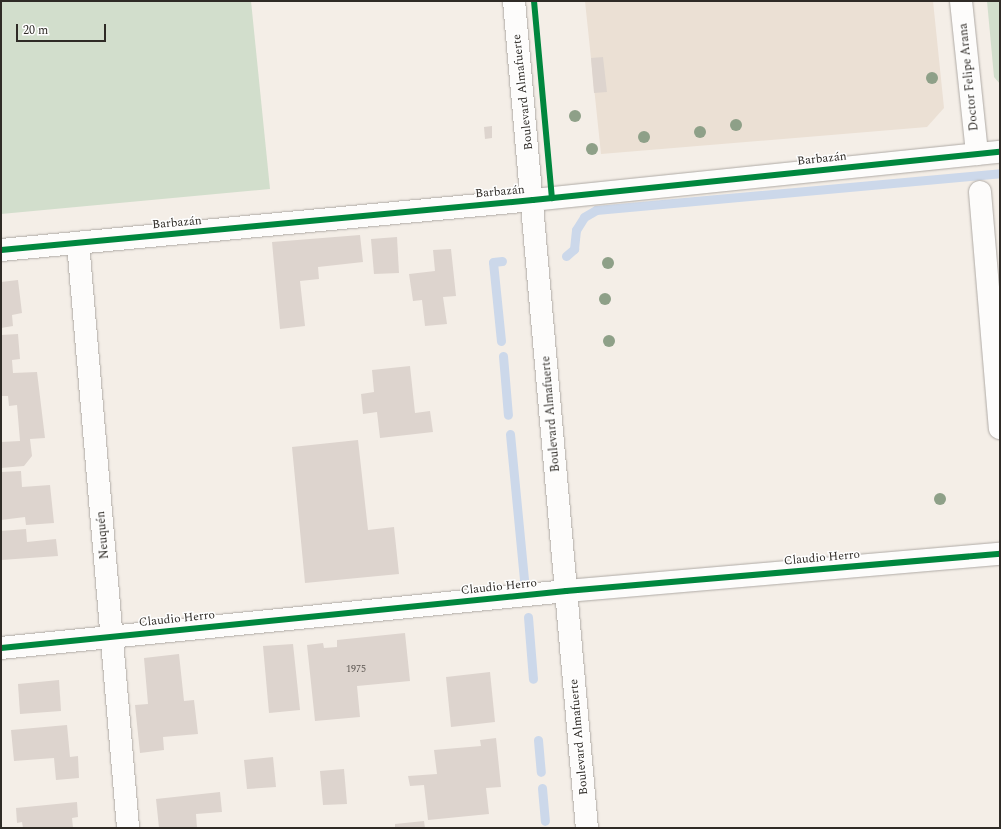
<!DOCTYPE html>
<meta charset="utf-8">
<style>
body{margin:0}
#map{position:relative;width:1001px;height:829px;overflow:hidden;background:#f4eee7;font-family:Spectral,serif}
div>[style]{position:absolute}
.education>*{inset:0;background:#ebe0d4}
.green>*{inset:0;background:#d2decc}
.stream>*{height:9px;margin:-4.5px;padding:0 4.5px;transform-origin:4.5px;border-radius:4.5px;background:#ccd8ea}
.building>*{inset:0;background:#ddd4ce}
.roads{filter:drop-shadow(0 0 1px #afaaa5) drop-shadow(0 0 1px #afaaa5)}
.minor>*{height:22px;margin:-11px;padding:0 11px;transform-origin:11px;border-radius:11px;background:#fdfcfb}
.secondary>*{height:22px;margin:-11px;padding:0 11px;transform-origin:11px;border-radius:11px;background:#fdfcfb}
.cycleway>*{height:6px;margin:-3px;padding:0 3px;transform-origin:3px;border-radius:3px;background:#00873e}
.trees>*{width:12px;height:12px;margin:-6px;border-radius:50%;background:#8ea088}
span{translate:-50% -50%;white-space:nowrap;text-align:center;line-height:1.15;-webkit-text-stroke:3px #fefefe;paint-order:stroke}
.number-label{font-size:10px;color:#5a5550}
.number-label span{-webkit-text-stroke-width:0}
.street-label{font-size:12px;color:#2f2b26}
.frame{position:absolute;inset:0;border:2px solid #2f2b26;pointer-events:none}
.scale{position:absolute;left:16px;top:24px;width:90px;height:18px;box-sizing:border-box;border:2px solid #2f2b26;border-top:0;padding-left:5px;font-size:12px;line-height:14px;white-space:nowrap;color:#2f2b26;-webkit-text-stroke:3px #fefefe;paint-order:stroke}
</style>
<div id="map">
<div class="education">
<i style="clip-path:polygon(585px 1px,933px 1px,944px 108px,927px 127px,601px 154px)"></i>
</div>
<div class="green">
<i style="clip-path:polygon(1px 1px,251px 1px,270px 189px,1px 214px)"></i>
<i style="clip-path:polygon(987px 1px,1000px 1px,1000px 84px,994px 77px)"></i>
</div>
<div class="stream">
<i style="left:566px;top:256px;width:11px;rotate:-41deg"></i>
<i style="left:574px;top:249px;width:19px;rotate:-84deg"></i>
<i style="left:576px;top:230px;width:15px;rotate:-58deg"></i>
<i style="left:584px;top:217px;width:14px;rotate:-30deg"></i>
<i style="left:596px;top:210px;width:406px;rotate:-5.2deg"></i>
<i style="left:501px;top:341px;width:79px;rotate:-95.8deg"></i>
<i style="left:493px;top:262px;width:9px;rotate:-6deg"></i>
<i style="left:503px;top:356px;width:59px;rotate:85.2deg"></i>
<i style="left:510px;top:434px;width:146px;rotate:84.5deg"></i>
<i style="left:528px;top:617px;width:62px;rotate:85.4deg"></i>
<i style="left:538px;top:740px;width:32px;rotate:85deg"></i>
<i style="left:542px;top:788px;width:33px;rotate:85deg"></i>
</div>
<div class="building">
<i style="clip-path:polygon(603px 57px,607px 92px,594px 93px,591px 58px)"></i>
<i style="clip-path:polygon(492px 126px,492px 138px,485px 139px,484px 127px)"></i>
<i style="clip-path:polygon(360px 235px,363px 262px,318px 267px,319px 279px,300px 281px,305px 326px,280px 329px,272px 242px)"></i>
<i style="clip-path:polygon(397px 237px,399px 273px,374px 274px,371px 239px)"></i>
<i style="clip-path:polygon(451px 249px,456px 296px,443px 297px,447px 324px,425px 326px,422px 300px,413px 301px,409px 274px,435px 271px,433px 250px)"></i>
<i style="clip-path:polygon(18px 280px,22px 313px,12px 315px,13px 326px,1px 328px,1px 282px)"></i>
<i style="clip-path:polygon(18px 334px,20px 359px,12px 360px,13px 373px,37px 372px,45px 438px,30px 439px,32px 456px,24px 466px,1px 468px,1px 442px,20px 441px,17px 405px,9px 406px,8px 396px,1px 396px,1px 335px)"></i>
<i style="clip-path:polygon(410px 366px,415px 413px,430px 411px,433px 432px,380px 438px,377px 412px,363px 414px,361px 394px,374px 392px,372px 370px)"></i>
<i style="clip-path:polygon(358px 440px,368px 530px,394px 527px,399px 574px,305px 583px,292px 447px)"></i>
<i style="clip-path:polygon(21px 471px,22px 487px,50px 485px,54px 523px,26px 525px,25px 517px,1px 520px,1px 472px)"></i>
<i style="clip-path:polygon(26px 529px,27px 542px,56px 539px,58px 556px,1px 560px,1px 531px)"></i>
<i style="clip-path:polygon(405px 633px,410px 681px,357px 686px,360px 717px,315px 721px,307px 645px,323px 643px,324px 648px,337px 647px,337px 640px)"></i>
<i style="clip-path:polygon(293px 644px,300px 710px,269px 713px,263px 646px)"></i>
<i style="clip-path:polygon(179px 654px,184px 701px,194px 700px,198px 734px,163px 737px,164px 750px,140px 753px,135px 705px,148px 704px,144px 658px)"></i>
<i style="clip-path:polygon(490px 672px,495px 722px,451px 727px,446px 677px)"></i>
<i style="clip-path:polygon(59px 680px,61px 711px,20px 714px,18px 684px)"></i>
<i style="clip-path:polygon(67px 725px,70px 757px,78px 756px,79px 778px,56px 780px,54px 758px,14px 761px,11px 730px)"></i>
<i style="clip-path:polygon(496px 738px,501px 787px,486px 788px,489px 814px,428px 820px,424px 785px,410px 786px,408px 776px,437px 774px,434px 750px,481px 746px,480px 740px)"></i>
<i style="clip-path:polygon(273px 757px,276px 787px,247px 789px,244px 760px)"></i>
<i style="clip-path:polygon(344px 769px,347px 804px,323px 805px,320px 771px)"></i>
<i style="clip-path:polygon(220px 792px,222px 812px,196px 814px,197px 828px,159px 828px,156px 799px)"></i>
<i style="clip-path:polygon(77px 802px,78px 817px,72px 818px,73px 828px,23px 828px,22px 822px,17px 823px,16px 808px)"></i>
<i style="clip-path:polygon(424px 821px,425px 828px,395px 828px,395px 824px)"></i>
</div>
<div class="roads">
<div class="minor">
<i style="left:961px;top:1px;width:154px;rotate:84deg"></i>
<i style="left:980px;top:192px;width:237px;rotate:85.2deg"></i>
<i style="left:78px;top:243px;width:587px;rotate:85.11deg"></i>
<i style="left:1px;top:250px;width:534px;rotate:-5.37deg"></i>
<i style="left:533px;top:200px;width:469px;rotate:-5.9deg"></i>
<i style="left:1px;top:648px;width:568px;rotate:-5.76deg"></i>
<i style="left:566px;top:591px;width:436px;rotate:-4.9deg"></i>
</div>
<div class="secondary">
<i style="left:514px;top:1px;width:830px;rotate:84.96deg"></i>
</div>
</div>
<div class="cycleway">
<i style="left:534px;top:1px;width:198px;rotate:84.8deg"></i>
<i style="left:1px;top:250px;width:534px;rotate:-5.37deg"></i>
<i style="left:533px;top:200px;width:469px;rotate:-5.9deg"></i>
<i style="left:1px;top:648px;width:568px;rotate:-5.76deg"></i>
<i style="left:566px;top:591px;width:436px;rotate:-4.9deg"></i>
</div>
<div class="trees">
<i style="left:932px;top:78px"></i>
<i style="left:575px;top:116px"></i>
<i style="left:736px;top:125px"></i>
<i style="left:700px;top:132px"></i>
<i style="left:644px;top:137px"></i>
<i style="left:592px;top:149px"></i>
<i style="left:608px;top:263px"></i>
<i style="left:605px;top:299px"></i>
<i style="left:609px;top:341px"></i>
<i style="left:940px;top:499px"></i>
</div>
<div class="number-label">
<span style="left:356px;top:670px">1975</span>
</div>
<div class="street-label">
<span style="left:969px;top:77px;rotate:-96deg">Doctor Felipe Arana</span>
<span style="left:523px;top:92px;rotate:-96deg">Boulevard Almafuerte</span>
<span style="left:822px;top:159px;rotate:-6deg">Barbazán</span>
<span style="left:500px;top:192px;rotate:-5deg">Barbazán</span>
<span style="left:177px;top:223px;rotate:-5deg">Barbazán</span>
<span style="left:551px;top:414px;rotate:-95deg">Boulevard Almafuerte</span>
<span style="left:103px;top:535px;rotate:-95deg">Neuquén</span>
<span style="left:822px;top:558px;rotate:-5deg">Claudio Herro</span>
<span style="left:499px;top:587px;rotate:-6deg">Claudio Herro</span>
<span style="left:177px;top:619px;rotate:-6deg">Claudio Herro</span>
<span style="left:579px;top:737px;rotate:-95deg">Boulevard Almafuerte</span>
</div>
<div class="frame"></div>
<div class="scale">20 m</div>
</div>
